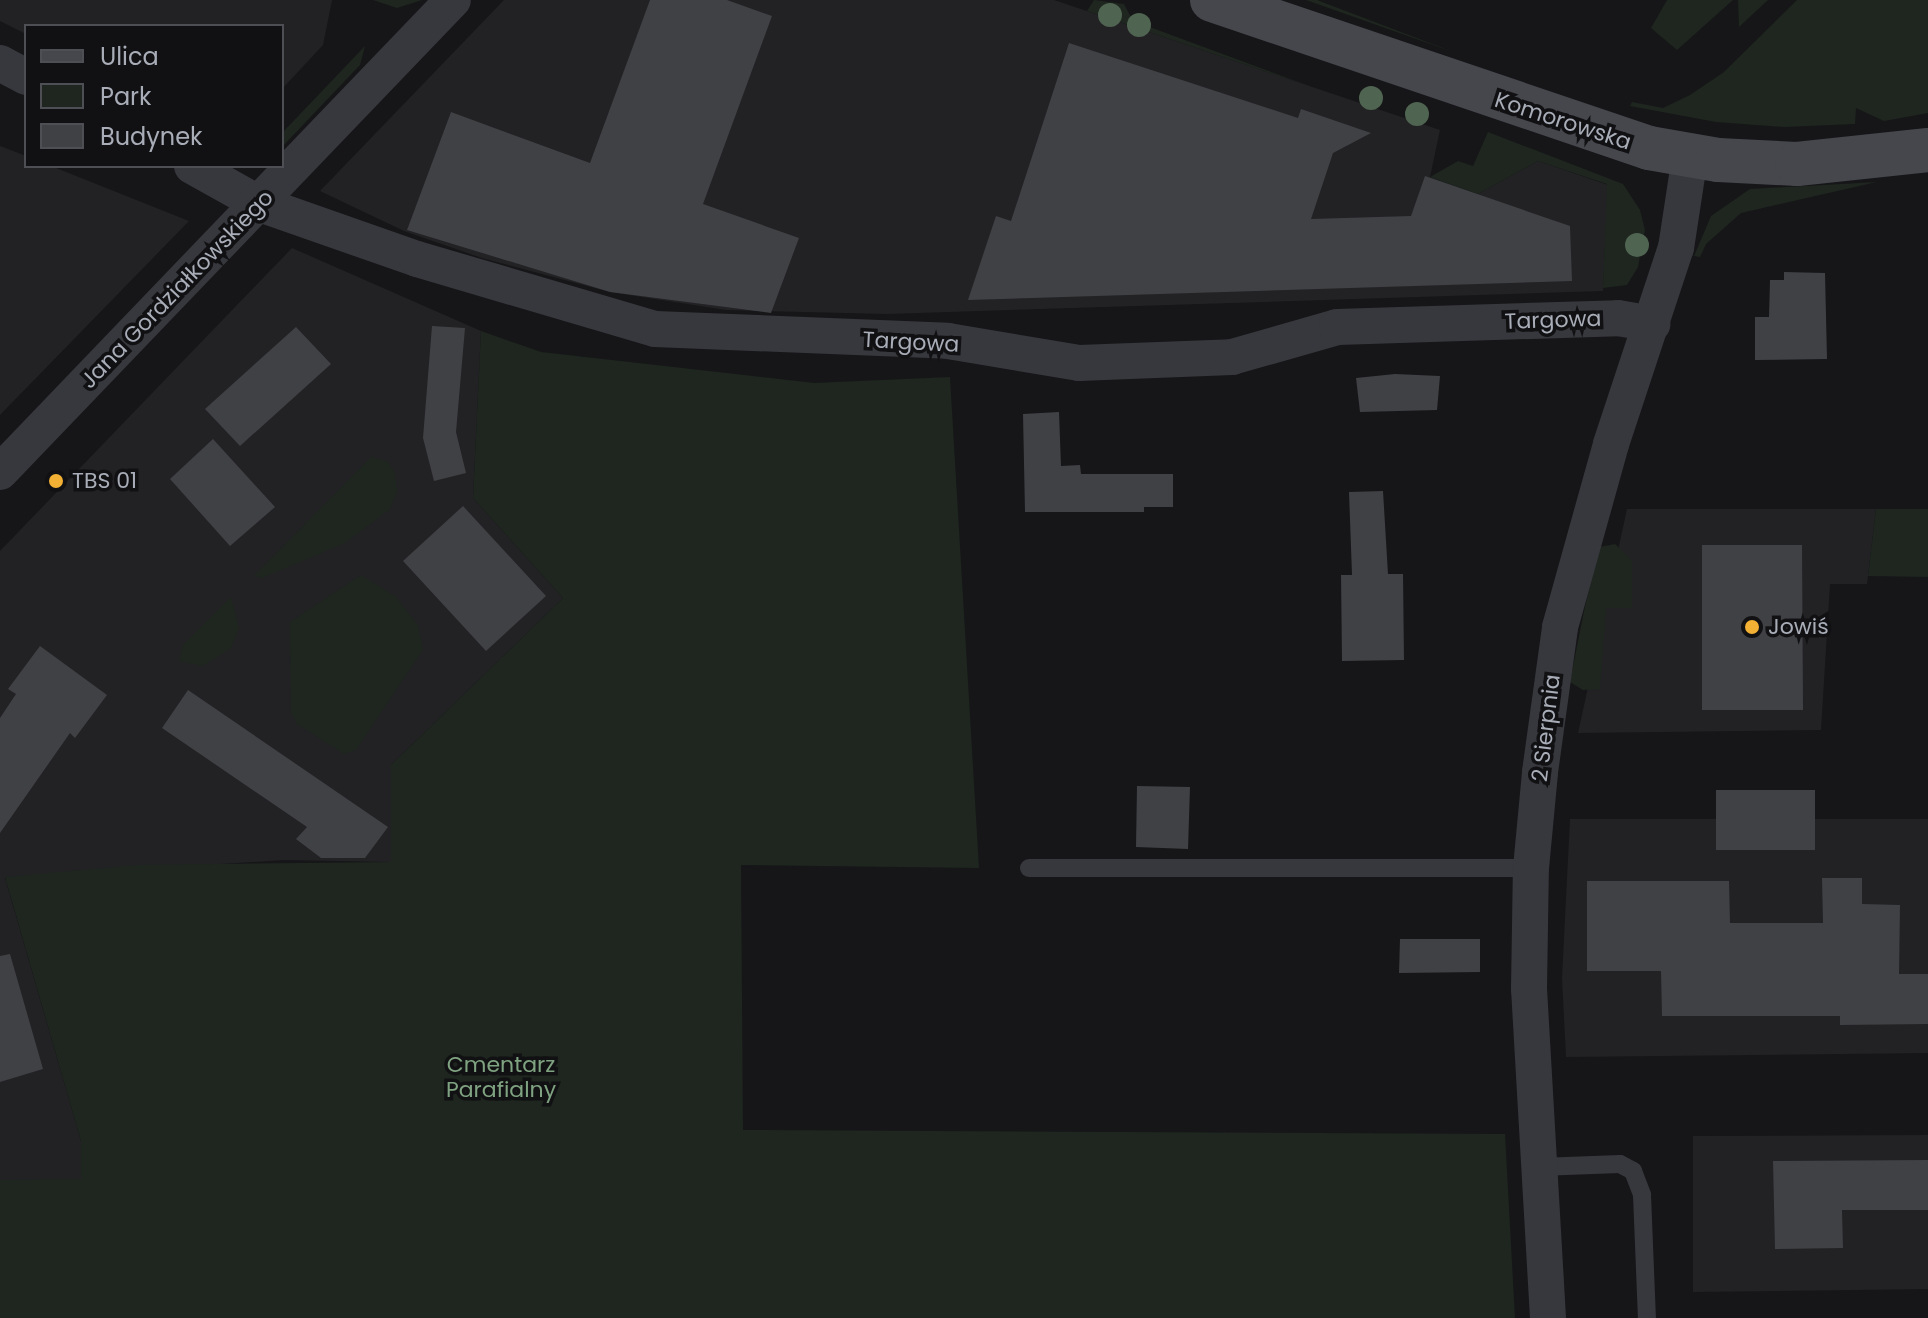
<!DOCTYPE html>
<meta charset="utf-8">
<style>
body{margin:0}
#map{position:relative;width:1928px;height:1318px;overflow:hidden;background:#161618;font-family:Poppins,sans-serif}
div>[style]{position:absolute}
.built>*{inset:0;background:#222225}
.green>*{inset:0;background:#1e261f}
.building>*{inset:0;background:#404145}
.lane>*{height:18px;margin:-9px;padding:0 9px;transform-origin:9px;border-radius:9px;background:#37383d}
.street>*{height:36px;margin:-18px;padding:0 18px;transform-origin:18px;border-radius:18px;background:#37383d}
.secondary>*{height:44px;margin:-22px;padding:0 22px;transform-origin:22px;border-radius:22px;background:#45474d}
.trees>*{width:24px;height:24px;margin:-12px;border-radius:50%;background:#506452}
.dots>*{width:22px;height:22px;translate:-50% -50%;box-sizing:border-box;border:4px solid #111113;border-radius:50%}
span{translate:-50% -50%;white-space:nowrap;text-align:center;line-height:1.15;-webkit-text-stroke:7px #111113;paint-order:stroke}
.street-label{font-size:22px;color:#a8adb8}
.poi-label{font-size:22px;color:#a8adb8}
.left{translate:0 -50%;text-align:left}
.park-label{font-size:22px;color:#7fa381}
.legend{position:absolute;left:24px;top:24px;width:260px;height:144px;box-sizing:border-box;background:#111113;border:2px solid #4d4f55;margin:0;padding:10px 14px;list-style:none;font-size:24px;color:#a8adb8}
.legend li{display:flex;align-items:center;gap:16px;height:40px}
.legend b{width:40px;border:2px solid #4d4f55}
</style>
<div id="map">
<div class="built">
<i style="clip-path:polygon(0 0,332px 0,323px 45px,282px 89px,282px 26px,26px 26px,26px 34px,0 21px)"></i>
<i style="clip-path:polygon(504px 0,1054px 0,1440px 130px,1430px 177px,1478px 194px,1538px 161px,1608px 185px,1603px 291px,887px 314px,726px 310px,610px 292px,482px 258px,404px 231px,320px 191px)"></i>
<i style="clip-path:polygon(0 146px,26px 156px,26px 166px,51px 166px,189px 221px,0 415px)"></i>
<i style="clip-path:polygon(292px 248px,481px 331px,473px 498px,563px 598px,391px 765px,391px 862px,284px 860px,5px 878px,81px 1141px,81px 1180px,0 1180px,0 551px)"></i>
<i style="clip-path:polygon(1627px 509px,1876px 509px,1867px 584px,1830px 584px,1821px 730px,1578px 733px)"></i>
<i style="clip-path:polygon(1570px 819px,1928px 819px,1928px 1053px,1566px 1057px,1562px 978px)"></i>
<i style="clip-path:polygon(1928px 1135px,1928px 1289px,1693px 1292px,1693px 1136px)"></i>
</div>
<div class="green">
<i style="clip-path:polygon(373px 0,422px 0,397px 8px)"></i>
<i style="clip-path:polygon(1094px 0,1124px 4px,1132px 19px,1147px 26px,1312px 87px,1087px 11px)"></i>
<i style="clip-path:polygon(1306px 0,1317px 0,1456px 53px)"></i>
<i style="clip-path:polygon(1667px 0,1733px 0,1677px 50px,1651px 28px)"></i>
<i style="clip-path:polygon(1738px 0,1768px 0,1739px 27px)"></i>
<i style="clip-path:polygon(1797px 0,1928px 0,1928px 113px,1884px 121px,1856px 108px,1855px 124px,1784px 127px,1716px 122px,1630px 106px,1632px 102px,1663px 108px,1690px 95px,1724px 72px)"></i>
<i style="clip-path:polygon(365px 46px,360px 65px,282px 147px,282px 133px)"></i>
<i style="clip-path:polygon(1488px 132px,1623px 184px,1640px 210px,1645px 230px,1638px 267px,1627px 285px,1603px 288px,1607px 184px,1538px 161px,1478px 194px,1430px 177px,1458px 161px,1473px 166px)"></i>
<i style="clip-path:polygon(1877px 182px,1741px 213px,1706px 244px,1700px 257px,1694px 256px,1711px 216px,1750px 189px)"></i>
<i style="clip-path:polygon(481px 331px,541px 352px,814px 383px,950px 377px,979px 868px,741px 865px,743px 1130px,1505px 1134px,1515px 1318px,0 1318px,0 1180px,81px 1179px,81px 1141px,5px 877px,136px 865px,391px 862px,391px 765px,563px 598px,473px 498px)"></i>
<i style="clip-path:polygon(371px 457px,387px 461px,395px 473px,397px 491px,390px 509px,345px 543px,262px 578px,254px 576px)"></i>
<i style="clip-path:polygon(1876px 509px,1928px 509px,1928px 577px,1868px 576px)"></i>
<i style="clip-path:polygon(1615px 544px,1632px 561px,1632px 608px,1606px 608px,1600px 689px,1583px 690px,1570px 682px,1584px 611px,1599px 547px)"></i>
<i style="clip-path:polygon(361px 575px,395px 596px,418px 625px,423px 650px,356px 750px,344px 754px,297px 724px,291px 712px,290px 622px)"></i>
<i style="clip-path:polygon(231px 597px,239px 628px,231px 648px,203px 666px,179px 661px,183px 645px)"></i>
</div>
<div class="building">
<i style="clip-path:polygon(650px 0,727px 0,772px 16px,703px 204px,799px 238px,771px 313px,610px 292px,407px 230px,451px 112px,590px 163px)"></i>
<i style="clip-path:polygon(1069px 43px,1298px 118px,1301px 109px,1371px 133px,1333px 153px,1311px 219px,1411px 216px,1425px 176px,1570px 226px,1572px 281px,968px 300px,996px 216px,1011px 221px)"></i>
<i style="clip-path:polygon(1784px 272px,1825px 273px,1827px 359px,1755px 360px,1755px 317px,1769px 317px,1770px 280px,1784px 280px)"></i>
<i style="clip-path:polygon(432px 326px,465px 328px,456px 432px,466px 473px,434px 481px,423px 438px)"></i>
<i style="clip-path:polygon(296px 327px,331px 364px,240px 446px,205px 409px)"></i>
<i style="clip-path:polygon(1395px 374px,1440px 376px,1437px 410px,1360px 412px,1356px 378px)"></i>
<i style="clip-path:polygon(1059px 412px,1061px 466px,1080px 465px,1081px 474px,1173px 474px,1173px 507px,1144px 507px,1144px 512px,1025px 512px,1023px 414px)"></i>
<i style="clip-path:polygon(213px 439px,275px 507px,230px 546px,170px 479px)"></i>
<i style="clip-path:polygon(1383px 491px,1388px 574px,1403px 574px,1404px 660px,1342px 661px,1341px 575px,1352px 575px,1349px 492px)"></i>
<i style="clip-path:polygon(463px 506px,546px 596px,486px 651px,403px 561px)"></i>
<i style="clip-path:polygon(1702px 545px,1802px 545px,1803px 710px,1702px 710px)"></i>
<i style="clip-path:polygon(40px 646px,107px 695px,75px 738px,70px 733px,0 833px,0 718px,16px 694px,8px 689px)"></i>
<i style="clip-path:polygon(188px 690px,388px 827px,365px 858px,321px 858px,296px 839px,307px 827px,162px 728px)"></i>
<i style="clip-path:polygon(1137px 786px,1190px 787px,1188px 849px,1136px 847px)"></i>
<i style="clip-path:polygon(1716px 790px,1815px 790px,1815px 850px,1716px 850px)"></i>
<i style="clip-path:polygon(1822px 878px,1862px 878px,1862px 904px,1900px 905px,1899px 974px,1928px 974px,1928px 1024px,1840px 1025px,1840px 1016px,1662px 1016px,1661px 971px,1587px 971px,1587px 881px,1729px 881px,1730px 923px,1823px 923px)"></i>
<i style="clip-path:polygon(1400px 939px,1480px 939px,1480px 972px,1399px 973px)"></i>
<i style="clip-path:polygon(10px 954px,43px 1069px,0 1082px,0 956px)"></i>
<i style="clip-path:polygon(1928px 1160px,1928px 1210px,1842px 1210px,1843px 1248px,1775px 1249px,1773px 1161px)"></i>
</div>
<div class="lane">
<i style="left:1029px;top:868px;width:502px"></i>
<i style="left:1539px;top:1167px;width:81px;rotate:-2.1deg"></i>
<i style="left:1620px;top:1164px;width:15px;rotate:28deg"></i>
<i style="left:1633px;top:1171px;width:26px;rotate:69deg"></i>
<i style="left:1642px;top:1195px;width:123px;rotate:87.7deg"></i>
</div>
<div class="street">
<i style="left:0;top:63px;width:30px;rotate:28deg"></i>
<i style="left:192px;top:166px;width:78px;rotate:29.2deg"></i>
<i style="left:260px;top:204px;width:166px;rotate:19.3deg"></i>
<i style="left:417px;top:259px;width:248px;rotate:16.4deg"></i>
<i style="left:655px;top:329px;width:293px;rotate:2.3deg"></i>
<i style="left:948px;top:341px;width:133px;rotate:9.5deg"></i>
<i style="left:1079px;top:363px;width:153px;rotate:-2.2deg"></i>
<i style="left:1232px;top:357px;width:109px;rotate:-15.9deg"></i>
<i style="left:1337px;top:327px;width:281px;rotate:-1.8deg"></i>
<i style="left:1618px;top:318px;width:35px;rotate:10deg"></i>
<i style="left:0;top:472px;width:654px;rotate:-46.18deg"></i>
<i style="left:1548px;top:1318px;width:330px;rotate:-93.3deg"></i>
<i style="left:1529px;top:989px;width:121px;rotate:-89.1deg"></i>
<i style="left:1531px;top:868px;width:96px;rotate:-84.6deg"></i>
<i style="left:1540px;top:772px;width:146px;rotate:-82.1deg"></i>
<i style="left:1560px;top:627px;width:190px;rotate:-74.4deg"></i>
<i style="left:1611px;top:444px;width:206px;rotate:-71.7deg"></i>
<i style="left:1676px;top:248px;width:93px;rotate:-81.3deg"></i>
</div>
<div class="secondary">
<i style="left:1212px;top:0;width:461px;rotate:18.7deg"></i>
<i style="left:1649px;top:148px;width:70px;rotate:9.9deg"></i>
<i style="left:1718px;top:160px;width:79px;rotate:2.9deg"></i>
<i style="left:1797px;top:164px;width:132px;rotate:-6.1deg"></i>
</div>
<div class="trees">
<i style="left:1110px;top:15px"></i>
<i style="left:1139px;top:25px"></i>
<i style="left:1371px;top:98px"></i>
<i style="left:1417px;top:114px"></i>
<i style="left:1637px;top:245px"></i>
</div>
<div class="dots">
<i style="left:56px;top:481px;background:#f2b134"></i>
<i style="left:1752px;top:627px;background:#f2b134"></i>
</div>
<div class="street-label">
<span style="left:1563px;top:121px;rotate:18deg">Komorowska</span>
<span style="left:177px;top:289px;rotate:-46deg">Jana Gordziałkowskiego</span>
<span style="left:1553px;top:320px;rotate:-2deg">Targowa</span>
<span style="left:911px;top:342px;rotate:3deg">Targowa</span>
<span style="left:1546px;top:728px;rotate:-83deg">2 Sierpnia</span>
</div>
<div class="poi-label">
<span class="left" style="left:72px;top:481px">TBS 01</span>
<span class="left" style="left:1768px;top:627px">Jowiś</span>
</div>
<div class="park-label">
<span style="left:501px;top:1077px">Cmentarz<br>Parafialny</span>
</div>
<ul class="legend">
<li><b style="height:10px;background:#45474d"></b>Ulica</li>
<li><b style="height:22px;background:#1e261f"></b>Park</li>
<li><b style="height:22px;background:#404145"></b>Budynek</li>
</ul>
</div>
